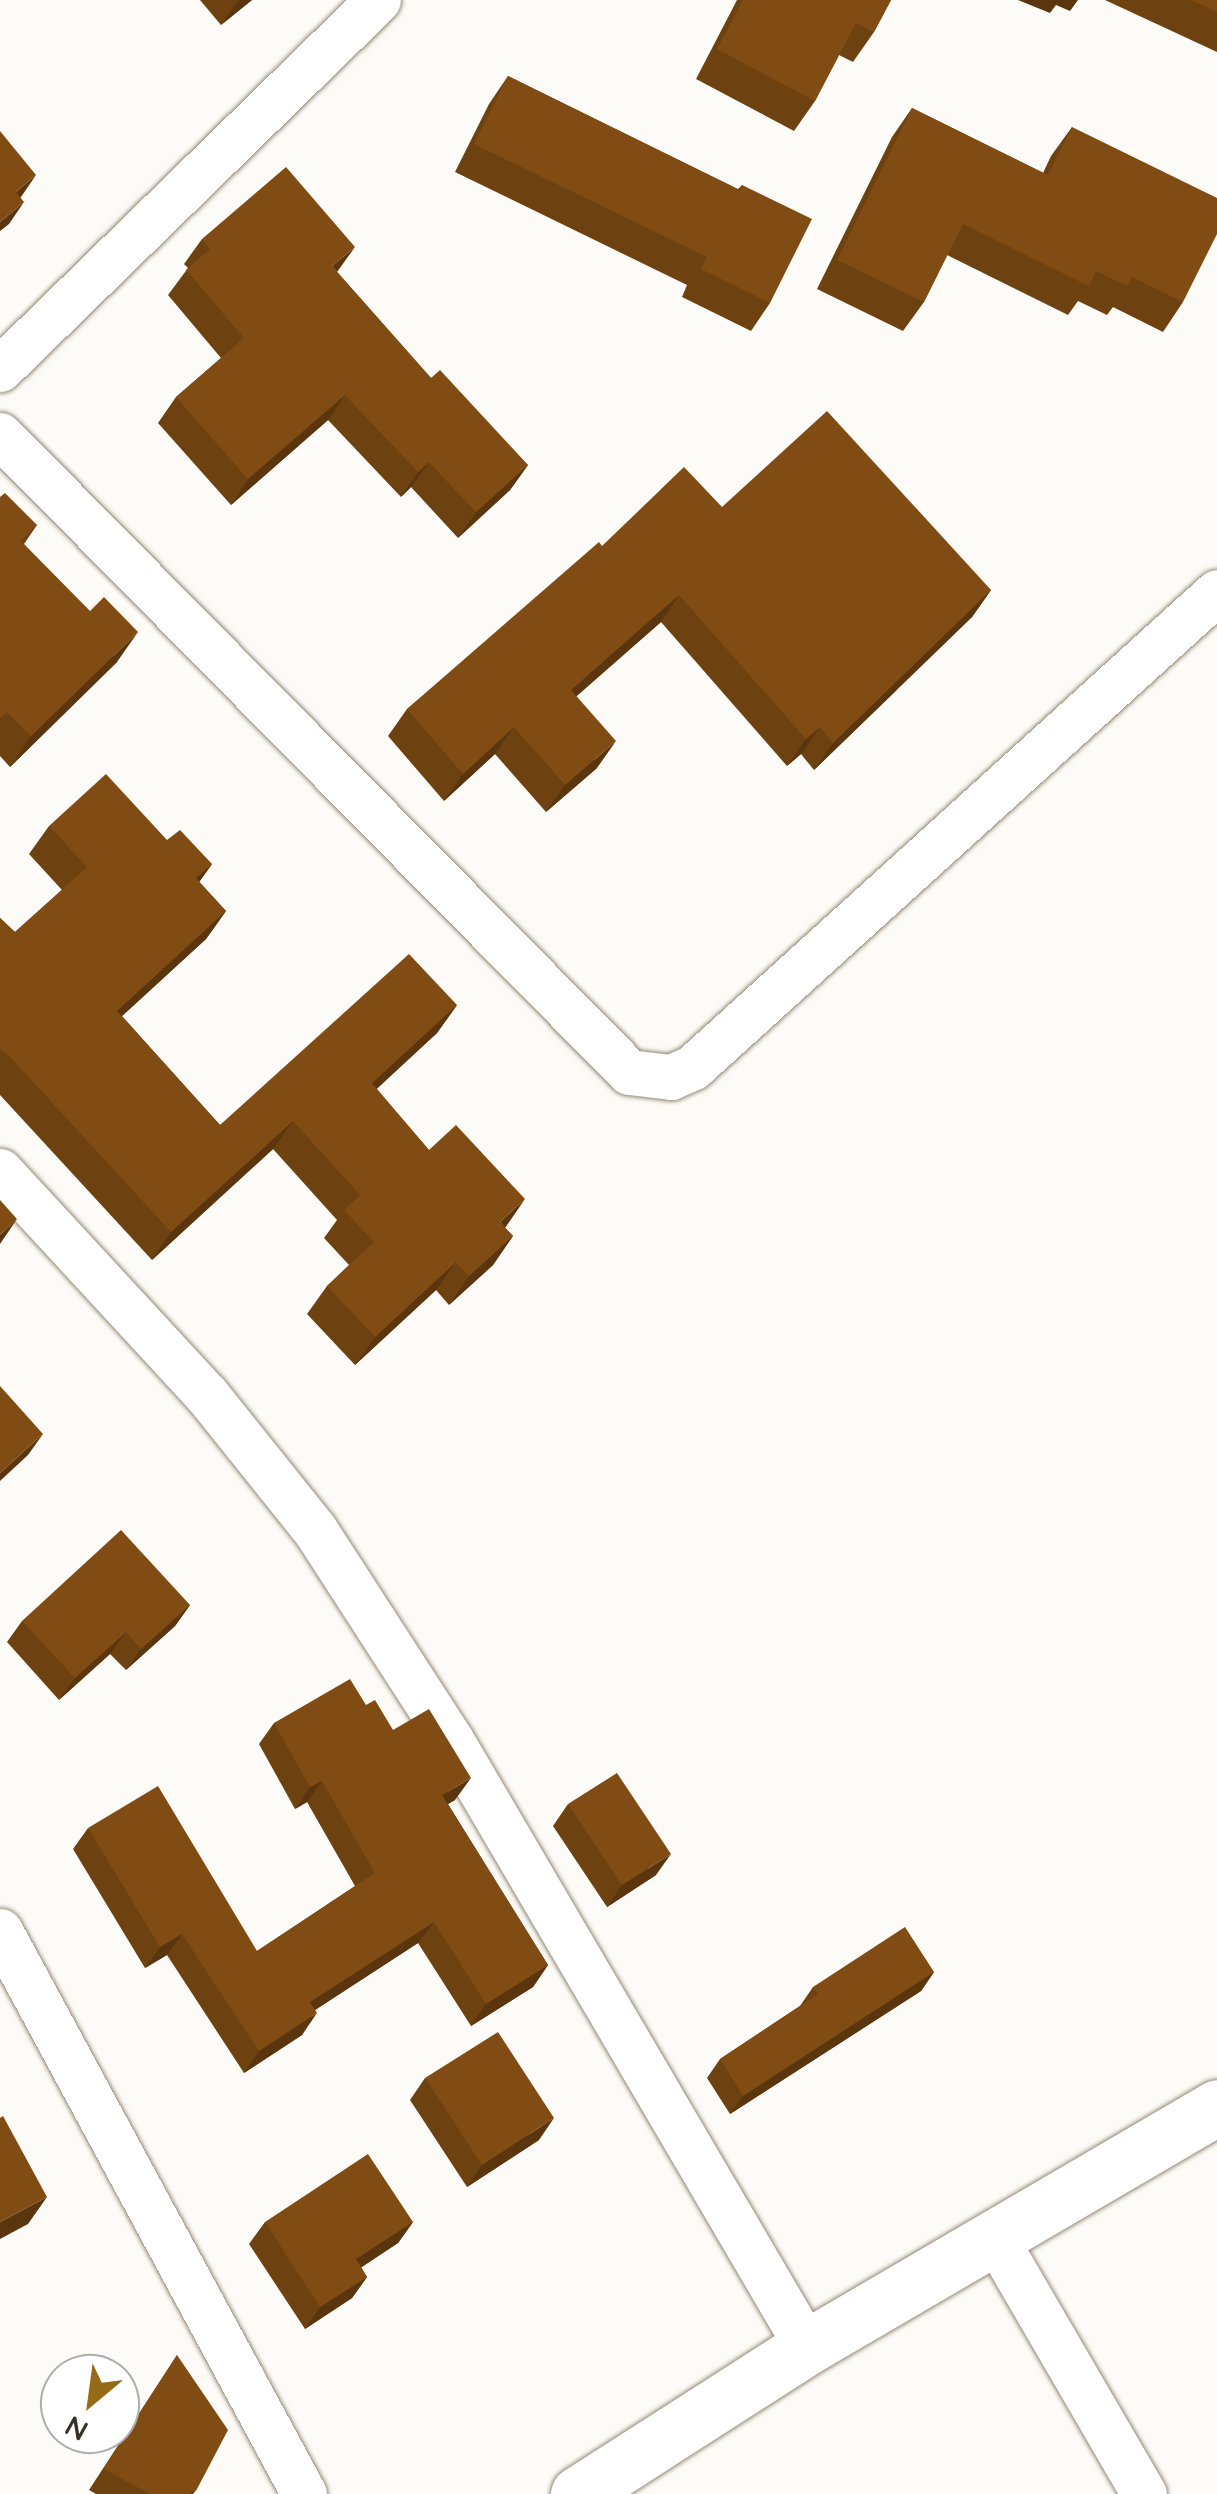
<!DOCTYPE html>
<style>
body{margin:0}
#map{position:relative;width:1217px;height:2494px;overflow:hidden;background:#fdfbf7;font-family:Quicksand,sans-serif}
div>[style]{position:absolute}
.roads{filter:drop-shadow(0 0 2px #928976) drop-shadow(0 0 2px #928976)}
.minor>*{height:45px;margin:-22.5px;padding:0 22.5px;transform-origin:22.5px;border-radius:22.5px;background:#fff}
.tertiary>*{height:55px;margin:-27.5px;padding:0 27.5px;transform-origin:27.5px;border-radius:27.5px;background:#fff}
.wall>*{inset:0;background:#6e4111}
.shaded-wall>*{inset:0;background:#5a350e}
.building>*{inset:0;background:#804c14}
span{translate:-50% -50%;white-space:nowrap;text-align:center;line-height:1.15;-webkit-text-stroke:10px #fff;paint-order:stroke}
.north{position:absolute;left:40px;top:2354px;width:100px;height:100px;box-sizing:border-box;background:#fff;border:2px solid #afadaa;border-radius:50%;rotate:209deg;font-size:28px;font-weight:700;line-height:40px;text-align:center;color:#36322a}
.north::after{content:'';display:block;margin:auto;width:35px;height:45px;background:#956b17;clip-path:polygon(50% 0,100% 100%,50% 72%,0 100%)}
</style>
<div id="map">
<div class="roads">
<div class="minor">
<i style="left:0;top:369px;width:528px;rotate:-44.31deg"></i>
<i style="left:0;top:435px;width:895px;rotate:45.36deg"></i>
<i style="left:629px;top:1072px;width:42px;rotate:6.8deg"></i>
<i style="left:671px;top:1077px;width:24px;rotate:-24deg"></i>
<i style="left:693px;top:1067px;width:707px;rotate:-42.19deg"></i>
<i style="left:0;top:1171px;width:304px;rotate:47.3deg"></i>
<i style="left:206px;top:1394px;width:174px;rotate:51.3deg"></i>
<i style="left:315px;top:1530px;width:250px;rotate:57.1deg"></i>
<i style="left:451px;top:1740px;width:704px;rotate:59.61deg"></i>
<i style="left:0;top:1931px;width:640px;rotate:61.63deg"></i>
<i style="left:995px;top:2238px;width:296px;rotate:59.8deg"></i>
</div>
<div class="tertiary">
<i style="left:578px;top:2494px;width:272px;rotate:-32.7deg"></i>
<i style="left:807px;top:2347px;width:475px;rotate:-30.3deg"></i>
</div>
</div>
<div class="wall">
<i style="clip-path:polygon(200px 0,252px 0,221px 25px)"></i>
<i style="clip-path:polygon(737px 0,891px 0,874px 32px,853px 62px,839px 55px,815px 101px,794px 131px,696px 79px)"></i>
<i style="clip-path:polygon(1105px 0,1217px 0,1217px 52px)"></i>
<i style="clip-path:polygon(508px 76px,738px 189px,742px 185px,770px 303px,751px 331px,682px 297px,687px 285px,455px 172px,489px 104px)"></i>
<i style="clip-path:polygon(912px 108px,1043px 173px,1051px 156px,1072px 127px,1183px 302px,1163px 332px,1113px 307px,1107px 315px,1078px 301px,1068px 315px,947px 255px,924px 302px,903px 331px,817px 289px,892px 137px)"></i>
<i style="clip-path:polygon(202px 239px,337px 272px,431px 378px,528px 465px,510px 490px,458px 538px,411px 487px,401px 497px,328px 420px,231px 505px,158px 423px,176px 397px,221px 358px,168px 295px,188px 268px,184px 264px)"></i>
<i style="clip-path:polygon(0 497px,37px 525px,24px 544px,117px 662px,10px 767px,0 756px)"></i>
<i style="clip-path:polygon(722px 507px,991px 590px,972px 617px,814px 770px,801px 754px,787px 766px,661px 622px,576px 696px,597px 768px,546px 812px,495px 754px,444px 801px,388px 736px,407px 709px,602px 546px)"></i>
<i style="clip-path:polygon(49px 826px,167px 840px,212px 864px,199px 882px,226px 911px,206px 939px,122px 1016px,220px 1125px,457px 1005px,437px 1033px,376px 1089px,429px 1150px,513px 1236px,493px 1265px,449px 1305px,436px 1290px,355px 1365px,307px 1314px,327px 1286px,349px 1265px,324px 1238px,337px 1220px,273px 1149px,152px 1260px,0 1095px,0 918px,15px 932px,62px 890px,29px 854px)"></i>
<i style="clip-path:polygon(190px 1605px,175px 1626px,126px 1670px,110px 1654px,59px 1700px,7px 1642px,22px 1621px)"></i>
<i style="clip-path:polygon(366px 1705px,393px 1730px,455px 1800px,448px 1804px,548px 1965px,533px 1987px,471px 2026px,418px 1943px,315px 2010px,302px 2035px,244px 2073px,167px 1955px,145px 1968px,73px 1849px,88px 1828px,257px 1951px,355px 1886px,307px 1802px,295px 1809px,259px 1744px,274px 1723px)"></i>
<i style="clip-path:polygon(568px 1804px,656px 1875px,607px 1907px,553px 1826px)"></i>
<i style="clip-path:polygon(934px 1972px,921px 1991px,730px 2114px,707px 2078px,720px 2059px,800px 2006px,813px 1987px)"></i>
<i style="clip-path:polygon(425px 2078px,539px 2140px,467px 2187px,410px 2100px)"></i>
<i style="clip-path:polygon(265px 2222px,413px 2222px,398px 2243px,361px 2267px,367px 2277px,352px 2298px,305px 2329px,249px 2244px)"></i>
<i style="clip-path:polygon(177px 2355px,197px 2489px,193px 2494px,96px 2494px,89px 2490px)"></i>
</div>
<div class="shaded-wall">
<i style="clip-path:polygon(240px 0,252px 0,221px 25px,236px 4px)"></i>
<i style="clip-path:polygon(1018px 0,1078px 0,1070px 11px,1056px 5px,1050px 13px)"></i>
<i style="clip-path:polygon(36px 175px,21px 197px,0 214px,16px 192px)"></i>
<i style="clip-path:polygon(24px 202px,9px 224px,0 231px,0 222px)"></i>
<i style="clip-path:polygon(355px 247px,337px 272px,332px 266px)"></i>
<i style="clip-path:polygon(345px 395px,328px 420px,231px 505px,248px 479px)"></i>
<i style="clip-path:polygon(429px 462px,411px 487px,401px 497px,418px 472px)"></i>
<i style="clip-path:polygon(528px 465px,510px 490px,458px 538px,476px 512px)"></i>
<i style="clip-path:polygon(991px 590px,972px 617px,814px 770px,833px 743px)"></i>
<i style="clip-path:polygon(679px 595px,661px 622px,553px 717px,571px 690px)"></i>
<i style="clip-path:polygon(138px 632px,117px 662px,10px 767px,31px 736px)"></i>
<i style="clip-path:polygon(514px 727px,495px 754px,444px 801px,463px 774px)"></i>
<i style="clip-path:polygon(820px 727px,801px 754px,787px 766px,806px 739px)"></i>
<i style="clip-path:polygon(616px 741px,597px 768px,546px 812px,565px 785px)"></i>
<i style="clip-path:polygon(212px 864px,192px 892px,196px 878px)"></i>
<i style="clip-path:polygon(226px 911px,206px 939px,97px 1039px,117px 1011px)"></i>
<i style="clip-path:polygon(457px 1005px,437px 1033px,352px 1112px,372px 1083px)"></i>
<i style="clip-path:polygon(293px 1121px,273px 1149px,152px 1260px,171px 1232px)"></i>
<i style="clip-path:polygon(525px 1199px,505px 1228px,500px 1222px)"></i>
<i style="clip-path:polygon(17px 1219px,0 1244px,0 1235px)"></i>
<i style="clip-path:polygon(513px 1236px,493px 1265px,449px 1305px,469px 1276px)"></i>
<i style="clip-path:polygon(456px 1262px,436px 1290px,355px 1365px,375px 1337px)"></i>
<i style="clip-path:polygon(43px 1434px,28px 1455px,0 1481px,0 1473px)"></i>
<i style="clip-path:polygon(190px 1605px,175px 1626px,126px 1670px,141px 1649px)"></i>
<i style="clip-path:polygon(126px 1632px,110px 1654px,59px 1700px,75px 1678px)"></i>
<i style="clip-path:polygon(471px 1778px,455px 1800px,427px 1816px,442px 1795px)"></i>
<i style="clip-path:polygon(322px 1781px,307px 1802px,295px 1809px,310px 1787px)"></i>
<i style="clip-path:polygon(671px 1854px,656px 1875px,607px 1907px,622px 1885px)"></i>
<i style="clip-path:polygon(434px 1922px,418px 1943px,295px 2023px,310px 2002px)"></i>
<i style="clip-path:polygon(182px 1934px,167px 1955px,145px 1968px,160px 1947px)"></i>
<i style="clip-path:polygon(548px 1965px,533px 1987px,471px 2026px,486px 2004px)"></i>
<i style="clip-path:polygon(934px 1972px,921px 1991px,730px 2114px,743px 2096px)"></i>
<i style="clip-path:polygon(317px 2013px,302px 2035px,244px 2073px,259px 2051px)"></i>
<i style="clip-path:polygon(554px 2118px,539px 2140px,467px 2187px,482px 2165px)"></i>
<i style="clip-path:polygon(47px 2197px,28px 2224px,0 2239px,0 2222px)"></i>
<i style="clip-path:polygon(413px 2222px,398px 2243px,341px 2281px,356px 2259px)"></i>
<i style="clip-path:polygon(367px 2277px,352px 2298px,305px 2329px,320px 2307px)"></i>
</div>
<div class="building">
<i style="clip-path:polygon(743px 0,891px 0,874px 32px,856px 23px,815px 101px,717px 49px)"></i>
<i style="clip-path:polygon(1191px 0,1217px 0,1217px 12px)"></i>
<i style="clip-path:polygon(508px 76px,739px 190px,742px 185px,812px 219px,770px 303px,701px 269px,707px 257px,474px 144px)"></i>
<i style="clip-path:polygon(912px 108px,1048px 175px,1072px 127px,1217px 198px,1217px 234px,1183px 302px,1132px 277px,1127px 286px,1096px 271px,1089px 286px,963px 224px,924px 302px,837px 260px)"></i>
<i style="clip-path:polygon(0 131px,36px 175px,16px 192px,24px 202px,0 222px)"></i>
<i style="clip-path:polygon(286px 167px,355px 247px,332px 266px,431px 378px,440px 370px,528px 465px,476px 512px,429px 462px,418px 472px,345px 395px,248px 479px,176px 397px,244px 338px,186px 270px,210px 249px,202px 239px)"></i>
<i style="clip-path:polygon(827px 411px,991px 590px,833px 743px,820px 727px,806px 739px,679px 595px,571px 690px,616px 741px,565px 785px,514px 727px,463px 774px,407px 709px,599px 542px,602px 546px,684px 467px,722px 507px)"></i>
<i style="clip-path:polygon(5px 493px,37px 525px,21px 541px,90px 611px,104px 597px,138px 632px,31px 736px,7px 712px,0 718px,0 497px)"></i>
<i style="clip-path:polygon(106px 774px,167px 840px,180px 830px,212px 864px,196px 878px,226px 911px,117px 1011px,220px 1125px,409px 954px,457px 1005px,372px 1083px,429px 1150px,456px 1125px,525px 1199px,500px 1222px,513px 1236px,469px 1276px,456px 1262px,375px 1337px,327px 1286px,374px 1242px,344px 1210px,360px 1195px,293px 1121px,171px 1232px,12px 1059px,0 1048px,0 918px,15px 932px,87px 867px,49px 826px)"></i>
<i style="clip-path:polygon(0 1200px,17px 1219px,0 1235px)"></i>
<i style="clip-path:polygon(0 1386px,43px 1434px,0 1473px)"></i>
<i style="clip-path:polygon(121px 1530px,190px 1605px,141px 1649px,126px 1632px,75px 1678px,22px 1621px)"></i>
<i style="clip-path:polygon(350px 1679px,366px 1705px,375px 1700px,393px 1730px,429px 1709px,471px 1778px,442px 1795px,548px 1965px,486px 2004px,434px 1922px,310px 2002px,317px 2013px,259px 2051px,182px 1934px,160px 1947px,88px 1828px,158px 1786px,257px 1951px,375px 1873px,322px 1781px,310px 1787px,274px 1723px)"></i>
<i style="clip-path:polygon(617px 1773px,671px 1854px,622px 1885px,568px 1804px)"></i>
<i style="clip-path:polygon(905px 1927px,934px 1972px,743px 2096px,720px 2059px,818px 1994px,813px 1987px)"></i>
<i style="clip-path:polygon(498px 2032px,554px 2118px,482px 2165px,425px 2078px)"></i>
<i style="clip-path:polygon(3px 2116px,47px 2197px,0 2222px,0 2118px)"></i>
<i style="clip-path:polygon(368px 2154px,413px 2222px,356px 2259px,367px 2277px,320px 2307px,265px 2222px)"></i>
<i style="clip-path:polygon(177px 2355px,228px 2430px,197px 2489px,189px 2494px,150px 2494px,104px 2469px)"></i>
</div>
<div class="north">N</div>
</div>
